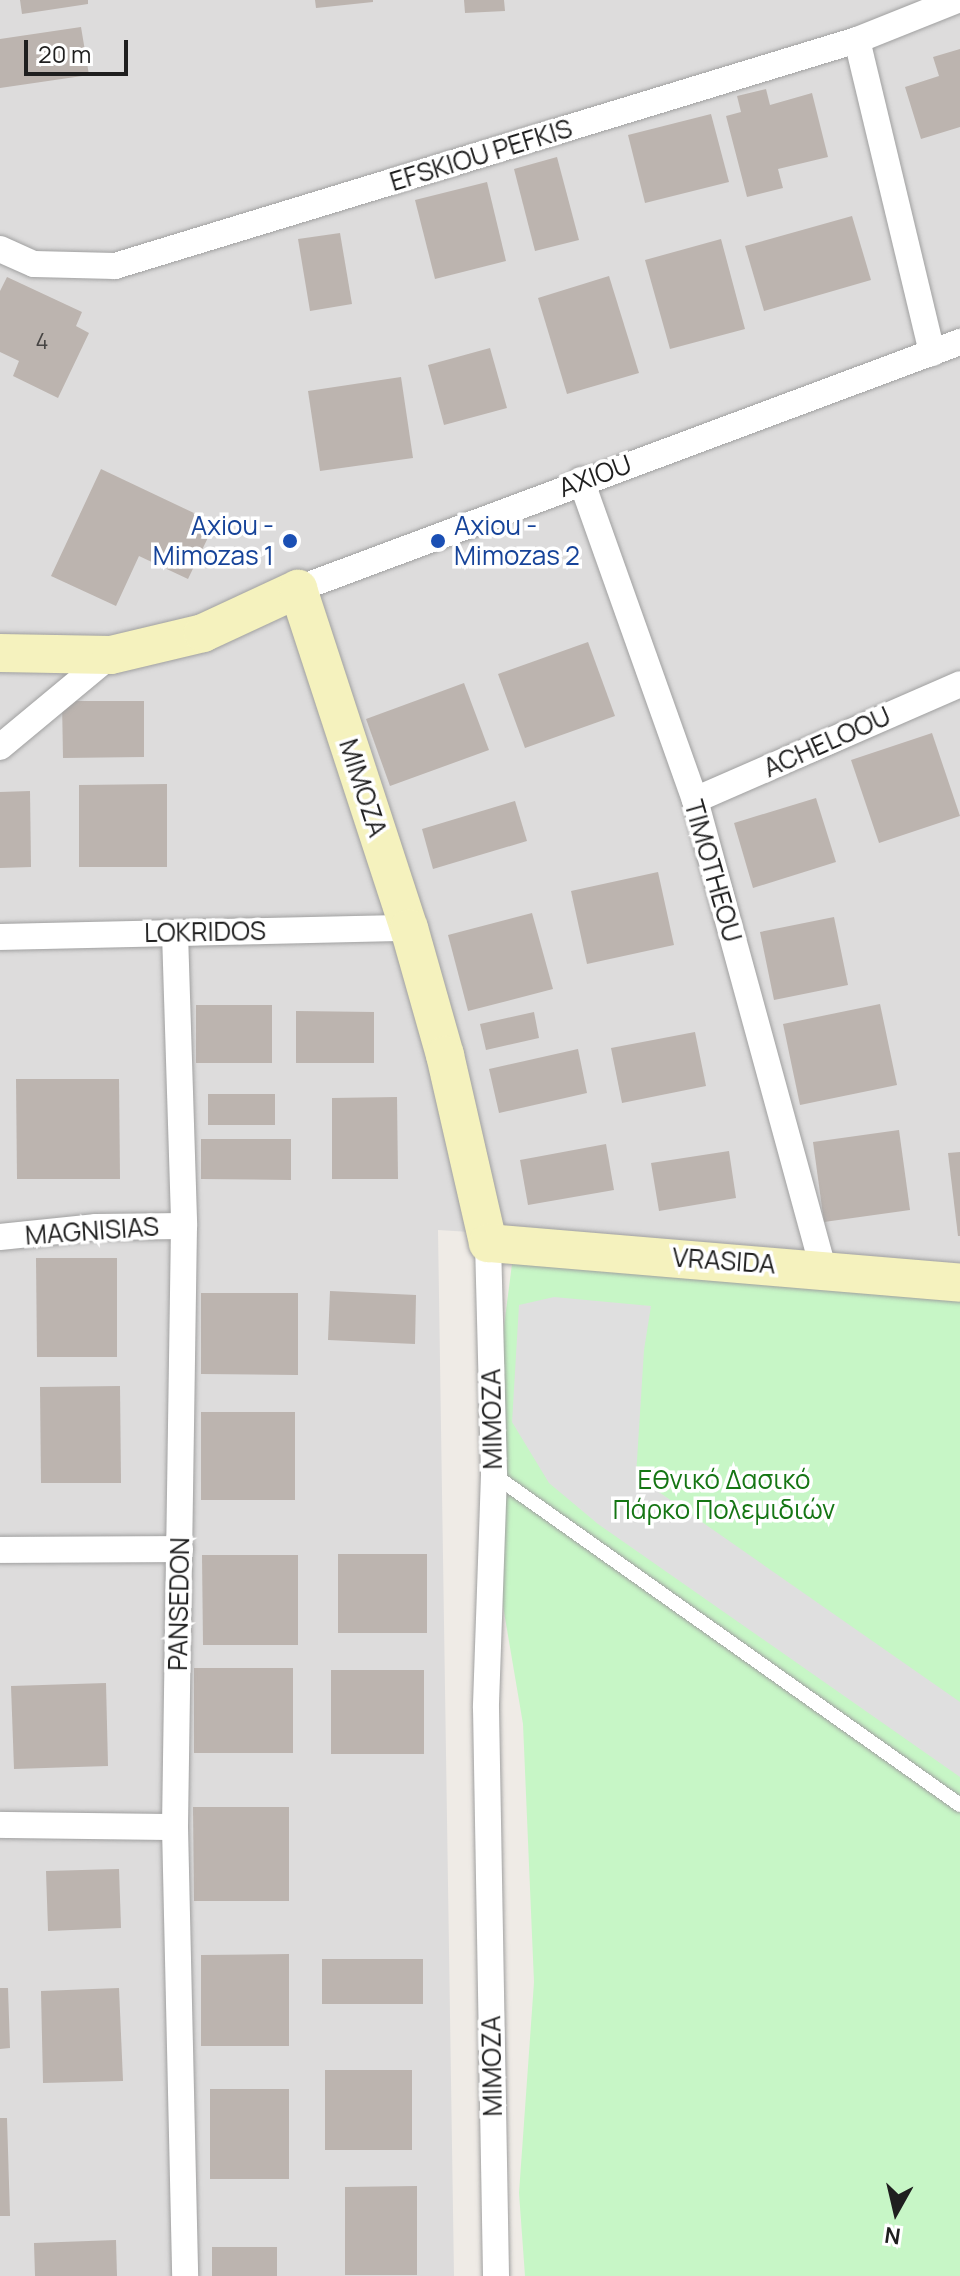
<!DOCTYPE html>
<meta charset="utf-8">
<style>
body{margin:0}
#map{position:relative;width:960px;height:2276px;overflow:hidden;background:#efebe6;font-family:Manrope,sans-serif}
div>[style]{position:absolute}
.residential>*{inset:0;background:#dddcdc}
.park>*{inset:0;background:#c7f6c6}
.parking>*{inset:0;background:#dfdfdf}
.building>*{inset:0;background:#bcb4af}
.roads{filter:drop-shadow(0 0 2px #a0a0a0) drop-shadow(0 0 2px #a0a0a0)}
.lane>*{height:14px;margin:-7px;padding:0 7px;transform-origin:7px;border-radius:7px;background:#fff}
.street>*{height:26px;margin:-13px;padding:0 13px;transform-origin:13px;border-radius:13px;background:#fff}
.secondary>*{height:38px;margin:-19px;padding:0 19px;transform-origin:19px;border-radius:19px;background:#f5f2be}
.dots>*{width:22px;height:22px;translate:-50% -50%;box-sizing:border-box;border:4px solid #fff;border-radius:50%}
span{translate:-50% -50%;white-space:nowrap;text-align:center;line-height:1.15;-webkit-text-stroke:7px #fff;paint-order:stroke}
.number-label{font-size:22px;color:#464443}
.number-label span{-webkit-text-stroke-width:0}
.street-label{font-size:26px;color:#1f1f1f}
.transit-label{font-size:26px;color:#164399}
.right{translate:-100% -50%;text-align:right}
.left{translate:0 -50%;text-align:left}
.park-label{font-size:26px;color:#157614}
.north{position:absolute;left:856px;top:2172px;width:80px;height:80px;-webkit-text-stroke:6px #fff;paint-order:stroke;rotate:188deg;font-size:22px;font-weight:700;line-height:32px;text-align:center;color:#1f1f1f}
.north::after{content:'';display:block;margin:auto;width:28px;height:36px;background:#1f1f1f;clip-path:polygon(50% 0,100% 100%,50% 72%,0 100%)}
.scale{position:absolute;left:24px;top:40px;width:104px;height:36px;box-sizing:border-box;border:4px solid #1f1f1f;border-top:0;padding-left:10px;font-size:24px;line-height:28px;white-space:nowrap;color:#1f1f1f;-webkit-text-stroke:6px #fff;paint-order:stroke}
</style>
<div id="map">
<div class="residential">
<i style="clip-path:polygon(0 0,960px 0,960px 1263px,438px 1230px,454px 2276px,0 2276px)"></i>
</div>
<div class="park">
<i style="clip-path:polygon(512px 1264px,960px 1288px,960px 2276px,525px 2276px,519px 2193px,534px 1982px,523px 1724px,483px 1488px)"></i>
</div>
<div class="parking">
<i style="clip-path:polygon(554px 1297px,651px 1306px,644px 1350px,636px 1476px,960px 1702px,960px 1777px,598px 1524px,549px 1483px,512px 1422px,519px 1305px)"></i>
</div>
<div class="building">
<i style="clip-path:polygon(20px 0,88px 0,88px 4px,22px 14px)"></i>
<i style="clip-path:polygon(315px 0,373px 0,373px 2px,316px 8px)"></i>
<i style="clip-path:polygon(464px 0,504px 0,505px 11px,465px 13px)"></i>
<i style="clip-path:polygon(81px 27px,89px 75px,0 88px,0 39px)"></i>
<i style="clip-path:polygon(960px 49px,960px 127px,921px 139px,905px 87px,939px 76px,933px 57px)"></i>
<i style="clip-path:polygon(766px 89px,770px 105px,812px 93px,828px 157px,778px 169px,783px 188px,747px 197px,726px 116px,741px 112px,737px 96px)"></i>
<i style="clip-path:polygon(711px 114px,729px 182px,645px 203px,628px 135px)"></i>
<i style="clip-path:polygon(557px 157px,579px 240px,535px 251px,514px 169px)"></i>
<i style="clip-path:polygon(487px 182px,506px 261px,435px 279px,415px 200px)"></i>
<i style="clip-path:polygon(852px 216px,871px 280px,764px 311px,745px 246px)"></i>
<i style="clip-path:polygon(340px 233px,352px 304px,310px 311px,298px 239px)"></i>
<i style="clip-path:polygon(721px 239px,745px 329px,670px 349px,645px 260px)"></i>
<i style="clip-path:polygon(609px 276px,639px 373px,567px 394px,538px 298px)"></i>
<i style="clip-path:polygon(7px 277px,82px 312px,76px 326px,89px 333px,58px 398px,13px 376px,19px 361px,0 352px,0 291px)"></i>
<i style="clip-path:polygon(490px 348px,507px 408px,444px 425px,428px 365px)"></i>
<i style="clip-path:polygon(401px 377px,413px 458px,320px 471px,308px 391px)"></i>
<i style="clip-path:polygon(101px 469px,215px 523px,188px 579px,139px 556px,116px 606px,51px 576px)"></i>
<i style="clip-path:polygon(588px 642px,615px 716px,525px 748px,498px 674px)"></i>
<i style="clip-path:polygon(464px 683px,489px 750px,390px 786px,366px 719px)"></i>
<i style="clip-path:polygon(62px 701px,144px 701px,144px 757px,63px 758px)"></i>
<i style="clip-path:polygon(932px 733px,960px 816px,879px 843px,851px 760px)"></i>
<i style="clip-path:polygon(167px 784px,167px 867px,79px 867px,79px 785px)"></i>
<i style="clip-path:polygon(30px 791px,31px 867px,0 868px,0 792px)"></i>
<i style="clip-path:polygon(816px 798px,836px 862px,753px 888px,734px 823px)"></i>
<i style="clip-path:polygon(515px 801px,527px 841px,433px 869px,422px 829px)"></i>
<i style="clip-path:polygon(658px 872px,674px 945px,587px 964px,571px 891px)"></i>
<i style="clip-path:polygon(532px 913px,553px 989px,468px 1011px,448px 935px)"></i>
<i style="clip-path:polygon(834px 917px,848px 985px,774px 1000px,760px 932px)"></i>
<i style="clip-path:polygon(880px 1004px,897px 1085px,800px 1105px,783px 1024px)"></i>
<i style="clip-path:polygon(196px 1005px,272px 1005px,272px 1063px,196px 1063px)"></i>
<i style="clip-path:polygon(296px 1011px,374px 1012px,374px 1063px,296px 1063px)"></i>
<i style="clip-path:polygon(534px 1012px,539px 1038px,486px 1050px,480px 1024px)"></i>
<i style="clip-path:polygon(695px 1032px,706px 1086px,622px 1103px,611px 1048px)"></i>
<i style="clip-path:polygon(578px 1049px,587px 1093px,499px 1113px,489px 1069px)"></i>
<i style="clip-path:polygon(16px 1079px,119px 1079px,120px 1179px,17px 1179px)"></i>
<i style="clip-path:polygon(208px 1094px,275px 1094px,275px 1125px,208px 1125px)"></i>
<i style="clip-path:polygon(397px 1097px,398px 1179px,332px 1179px,332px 1098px)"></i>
<i style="clip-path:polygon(899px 1130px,910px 1210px,824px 1222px,813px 1142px)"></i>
<i style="clip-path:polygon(201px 1139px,291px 1139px,291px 1180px,201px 1179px)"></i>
<i style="clip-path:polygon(606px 1144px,614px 1190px,528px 1205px,520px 1160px)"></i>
<i style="clip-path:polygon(729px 1151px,736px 1198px,659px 1211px,651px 1163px)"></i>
<i style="clip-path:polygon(960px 1152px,960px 1236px,958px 1236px,948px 1153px)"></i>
<i style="clip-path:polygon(36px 1258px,117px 1258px,117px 1357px,37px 1357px)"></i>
<i style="clip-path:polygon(330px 1291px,416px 1295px,415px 1344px,328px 1340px)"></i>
<i style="clip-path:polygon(201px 1293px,298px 1293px,298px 1375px,201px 1374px)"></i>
<i style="clip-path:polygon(120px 1386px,121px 1483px,41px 1483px,40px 1387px)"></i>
<i style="clip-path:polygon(201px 1412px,295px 1412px,295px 1500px,201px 1500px)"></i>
<i style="clip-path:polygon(338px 1554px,427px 1554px,427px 1633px,338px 1633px)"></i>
<i style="clip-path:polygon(202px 1555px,298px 1555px,298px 1645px,203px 1645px)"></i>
<i style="clip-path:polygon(194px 1668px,293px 1668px,293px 1753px,194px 1753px)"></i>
<i style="clip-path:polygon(331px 1670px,424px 1670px,424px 1754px,331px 1754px)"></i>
<i style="clip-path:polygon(106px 1683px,108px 1766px,14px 1769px,11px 1686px)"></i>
<i style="clip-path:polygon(193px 1807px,289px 1807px,289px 1901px,194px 1901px)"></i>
<i style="clip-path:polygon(119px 1869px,121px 1928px,48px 1931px,46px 1871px)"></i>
<i style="clip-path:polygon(289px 1954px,289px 2046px,201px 2046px,201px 1955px)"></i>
<i style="clip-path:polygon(322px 1959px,423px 1959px,423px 2004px,322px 2004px)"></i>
<i style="clip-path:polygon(0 1988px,8px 1988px,10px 2048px,0 2049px)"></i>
<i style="clip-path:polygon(119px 1988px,123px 2081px,43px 2083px,41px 1991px)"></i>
<i style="clip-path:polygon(325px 2070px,412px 2070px,412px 2150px,325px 2150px)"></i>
<i style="clip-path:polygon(210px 2089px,289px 2089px,289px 2179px,210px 2179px)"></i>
<i style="clip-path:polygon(0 2118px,7px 2118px,10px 2216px,0 2216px)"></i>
<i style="clip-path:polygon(417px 2186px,417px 2275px,345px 2275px,345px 2187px)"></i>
<i style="clip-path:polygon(116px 2240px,117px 2276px,35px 2276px,34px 2243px)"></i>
<i style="clip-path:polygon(212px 2247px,277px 2247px,277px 2276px,212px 2276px)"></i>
</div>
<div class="roads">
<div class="lane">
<i style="left:494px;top:1475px;width:571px;rotate:35.3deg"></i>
</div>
<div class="street">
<i style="left:857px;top:40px;width:322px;rotate:76.5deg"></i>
<i style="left:0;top:249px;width:37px;rotate:24deg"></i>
<i style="left:34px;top:264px;width:81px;rotate:1.4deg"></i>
<i style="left:115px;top:266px;width:776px;rotate:-16.94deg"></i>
<i style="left:857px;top:40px;width:108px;rotate:-21.8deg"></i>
<i style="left:581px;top:480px;width:340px;rotate:70.4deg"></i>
<i style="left:695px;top:800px;width:486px;rotate:74.7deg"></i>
<i style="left:298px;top:589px;width:707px;rotate:-20.46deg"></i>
<i style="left:0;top:747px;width:144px;rotate:-39.7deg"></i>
<i style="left:695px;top:800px;width:289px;rotate:-23.6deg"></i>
<i style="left:175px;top:933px;width:293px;rotate:88.2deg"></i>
<i style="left:184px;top:1226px;width:601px;rotate:90.86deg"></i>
<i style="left:175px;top:1827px;width:449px;rotate:88.7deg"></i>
<i style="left:0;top:937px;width:409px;rotate:-1.3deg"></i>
<i style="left:0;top:1237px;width:97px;rotate:-5.9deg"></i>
<i style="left:96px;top:1227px;width:88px;rotate:-0.7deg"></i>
<i style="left:488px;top:1243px;width:232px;rotate:88.5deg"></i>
<i style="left:494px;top:1475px;width:233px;rotate:92deg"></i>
<i style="left:486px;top:1708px;width:568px;rotate:88.99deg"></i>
<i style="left:0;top:1550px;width:180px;rotate:-0.3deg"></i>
<i style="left:0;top:1825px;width:175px;rotate:0.7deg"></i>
</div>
<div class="secondary">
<i style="left:0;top:653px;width:111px;rotate:1deg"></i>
<i style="left:111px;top:655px;width:95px;rotate:-13.4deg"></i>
<i style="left:203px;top:633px;width:105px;rotate:-24.9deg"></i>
<i style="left:298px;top:589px;width:357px;rotate:71.9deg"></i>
<i style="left:409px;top:928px;width:132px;rotate:74.2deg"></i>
<i style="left:445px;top:1055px;width:193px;rotate:77.1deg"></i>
<i style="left:488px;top:1243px;width:474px;rotate:4.8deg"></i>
</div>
</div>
<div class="dots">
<i style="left:290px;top:541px;background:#1a4fb4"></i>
<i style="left:438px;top:541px;background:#1a4fb4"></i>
</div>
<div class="number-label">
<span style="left:42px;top:342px">4</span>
</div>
<div class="street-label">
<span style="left:481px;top:155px;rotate:-17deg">EFSKIOU PEFKIS</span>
<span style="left:595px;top:476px;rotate:-20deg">AXIOU</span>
<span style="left:827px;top:742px;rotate:-24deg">ACHELOOU</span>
<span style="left:363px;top:788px;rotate:72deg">MIMOZA</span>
<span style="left:713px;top:871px;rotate:74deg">TIMOTHEOU</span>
<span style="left:205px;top:932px;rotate:-1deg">LOKRIDOS</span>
<span style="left:92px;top:1231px;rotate:-4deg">MAGNISIAS</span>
<span style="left:724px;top:1261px;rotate:4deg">VRASIDA</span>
<span style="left:492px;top:1419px;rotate:-91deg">MIMOZA</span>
<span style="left:179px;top:1604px;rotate:-89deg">PANSEDON</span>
<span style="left:492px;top:2066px;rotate:-91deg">MIMOZA</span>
</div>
<div class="transit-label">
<span class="right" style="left:274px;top:541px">Axiou -<br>Mimozas 1</span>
<span class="left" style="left:454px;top:541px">Axiou -<br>Mimozas 2</span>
</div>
<div class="park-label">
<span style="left:724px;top:1495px">Εθνικό Δασικό<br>Πάρκο Πολεμιδιών</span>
</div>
<div class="north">N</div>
<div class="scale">20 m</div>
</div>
